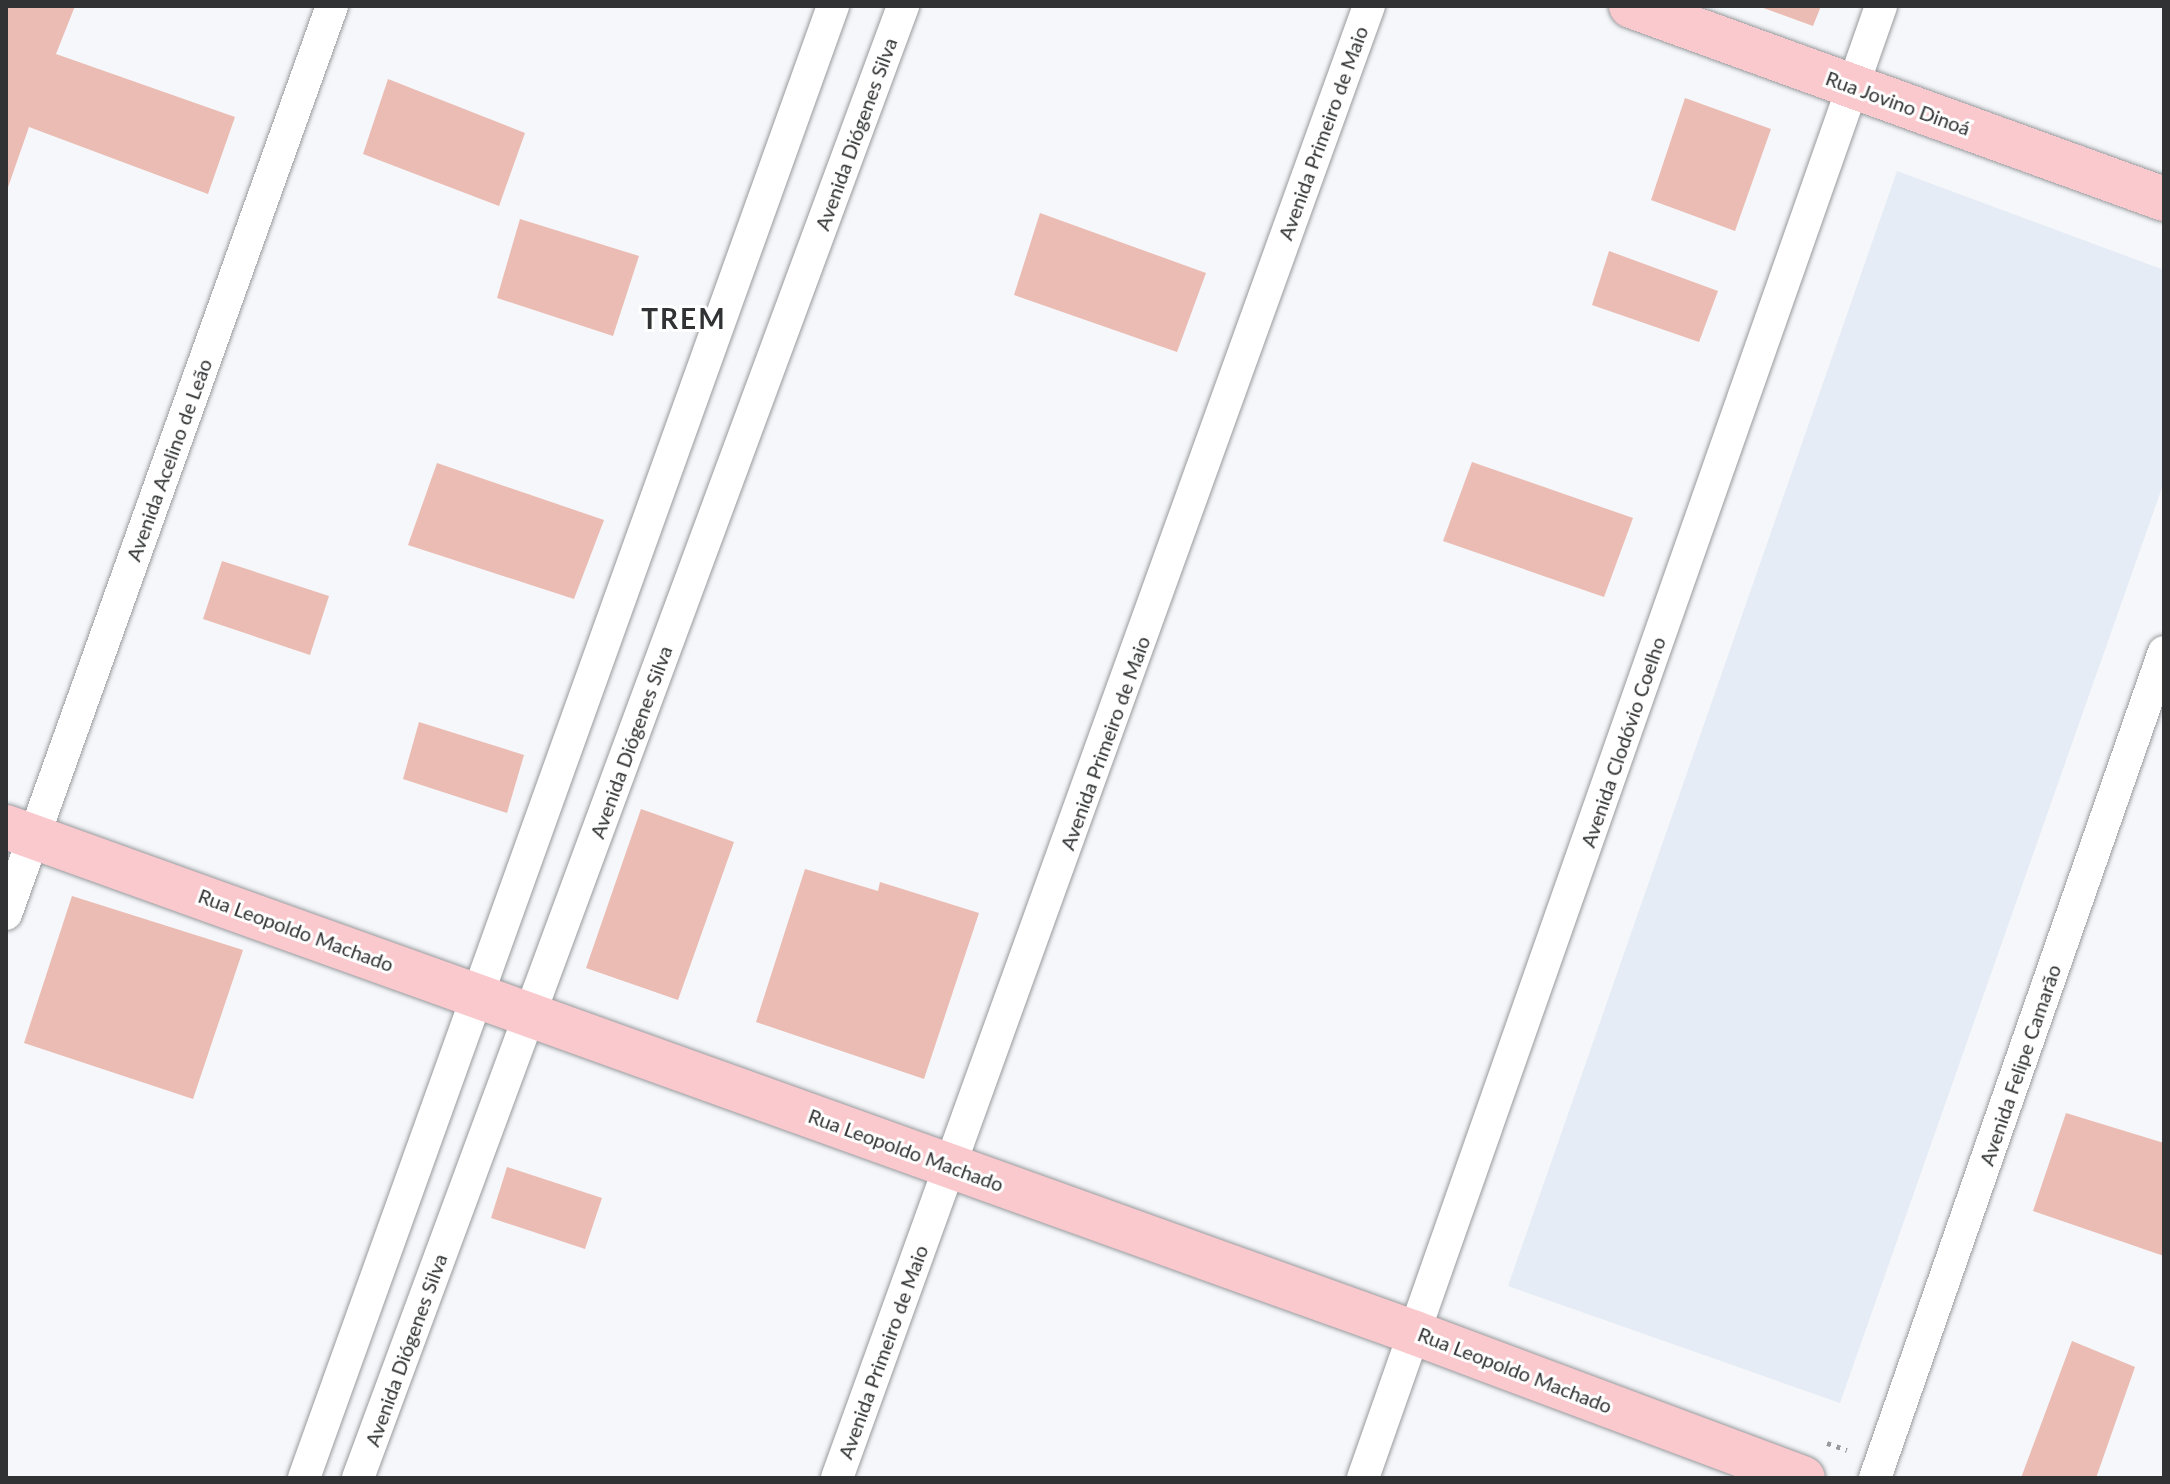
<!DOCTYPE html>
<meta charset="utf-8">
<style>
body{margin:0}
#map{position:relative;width:2170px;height:1484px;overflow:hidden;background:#f5f7fa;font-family:Lato,sans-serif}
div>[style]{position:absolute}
.built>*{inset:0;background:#e6ecf5}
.building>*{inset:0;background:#ebbcb3}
.path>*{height:5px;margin-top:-2.5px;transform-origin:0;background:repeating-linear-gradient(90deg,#98999b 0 4px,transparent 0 10px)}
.roads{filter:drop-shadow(0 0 2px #989a9d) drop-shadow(0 0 2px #989a9d)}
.minor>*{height:32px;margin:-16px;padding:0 16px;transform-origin:16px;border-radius:16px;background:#fff}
.primary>*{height:44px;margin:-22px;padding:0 22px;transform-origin:22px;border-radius:22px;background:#fac9cd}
span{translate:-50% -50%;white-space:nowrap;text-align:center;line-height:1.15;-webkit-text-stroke:6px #fff;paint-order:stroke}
.street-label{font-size:20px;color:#313233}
.district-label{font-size:28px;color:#313233;font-weight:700;letter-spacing:2px}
.frame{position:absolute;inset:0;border:8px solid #313233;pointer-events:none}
</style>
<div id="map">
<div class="built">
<i style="clip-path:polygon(1897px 171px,2164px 270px,2164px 482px,1840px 1403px,1508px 1286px)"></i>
</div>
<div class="building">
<i style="clip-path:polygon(6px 6px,75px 6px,56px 54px,235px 117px,208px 194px,29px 127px,6px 193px)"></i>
<i style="clip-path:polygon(1758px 6px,1821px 6px,1813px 26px)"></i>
<i style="clip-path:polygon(388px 79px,525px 133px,499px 206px,363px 154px)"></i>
<i style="clip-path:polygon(1685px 98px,1771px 129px,1735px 231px,1651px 200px)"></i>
<i style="clip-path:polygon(1040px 213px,1206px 273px,1177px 352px,1014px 295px)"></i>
<i style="clip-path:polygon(520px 219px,639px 256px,613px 336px,497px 298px)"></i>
<i style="clip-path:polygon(1609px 251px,1718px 291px,1699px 342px,1592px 305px)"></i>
<i style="clip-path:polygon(1472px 462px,1633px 518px,1604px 597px,1443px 541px)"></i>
<i style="clip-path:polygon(437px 463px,604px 520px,574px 599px,408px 545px)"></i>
<i style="clip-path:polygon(222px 561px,329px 596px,310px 655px,203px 619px)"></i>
<i style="clip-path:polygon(419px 722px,524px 755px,507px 813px,403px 779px)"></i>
<i style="clip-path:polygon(641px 809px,734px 842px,678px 1000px,586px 968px)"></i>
<i style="clip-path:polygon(805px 869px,878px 891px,880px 882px,979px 913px,924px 1079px,756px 1022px)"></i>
<i style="clip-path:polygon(72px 896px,243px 950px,193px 1099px,24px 1043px)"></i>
<i style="clip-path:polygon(2066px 1113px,2164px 1143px,2164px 1256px,2033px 1211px)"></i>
<i style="clip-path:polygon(507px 1167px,602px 1198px,585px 1249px,491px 1218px)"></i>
<i style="clip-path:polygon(2072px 1341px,2135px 1367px,2096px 1478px,2021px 1478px)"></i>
</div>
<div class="path">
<i style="left:1827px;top:1443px;width:21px;rotate:19deg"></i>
</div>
<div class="roads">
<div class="minor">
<i style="left:6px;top:914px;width:965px;rotate:-70.25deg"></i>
<i style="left:304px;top:1478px;width:1564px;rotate:-70.23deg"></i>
<i style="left:358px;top:1478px;width:1570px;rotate:-69.68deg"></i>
<i style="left:837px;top:1478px;width:1565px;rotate:-70.13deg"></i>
<i style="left:1363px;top:1478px;width:1560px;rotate:-70.61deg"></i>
<i style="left:1875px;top:1478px;width:875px;rotate:-70.72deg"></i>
</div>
<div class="primary">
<i style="left:1631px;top:6px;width:567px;rotate:19.91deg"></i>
<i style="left:6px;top:827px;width:1497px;rotate:19.75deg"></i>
<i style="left:1415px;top:1333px;width:414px;rotate:20.5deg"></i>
</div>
</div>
<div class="street-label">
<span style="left:1898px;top:103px;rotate:20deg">Rua Jovino Dinoá</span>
<span style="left:1323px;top:133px;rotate:-70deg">Avenida Primeiro de Maio</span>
<span style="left:856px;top:134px;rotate:-70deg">Avenida Diógenes Silva</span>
<span style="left:169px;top:460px;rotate:-70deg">Avenida Acelino de Leão</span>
<span style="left:631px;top:742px;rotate:-70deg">Avenida Diógenes Silva</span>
<span style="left:1623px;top:742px;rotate:-71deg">Avenida Clodóvio Coelho</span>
<span style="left:1105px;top:743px;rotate:-70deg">Avenida Primeiro de Maio</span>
<span style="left:296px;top:930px;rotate:20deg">Rua Leopoldo Machado</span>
<span style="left:2020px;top:1065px;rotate:-71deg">Avenida Felipe Camarão</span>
<span style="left:906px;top:1150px;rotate:20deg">Rua Leopoldo Machado</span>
<span style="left:406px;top:1350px;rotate:-70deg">Avenida Diógenes Silva</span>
<span style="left:883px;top:1352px;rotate:-70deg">Avenida Primeiro de Maio</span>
<span style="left:1515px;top:1370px;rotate:21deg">Rua Leopoldo Machado</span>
</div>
<div class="district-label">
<span style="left:684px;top:318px">TREM</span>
</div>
<div class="frame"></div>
</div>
